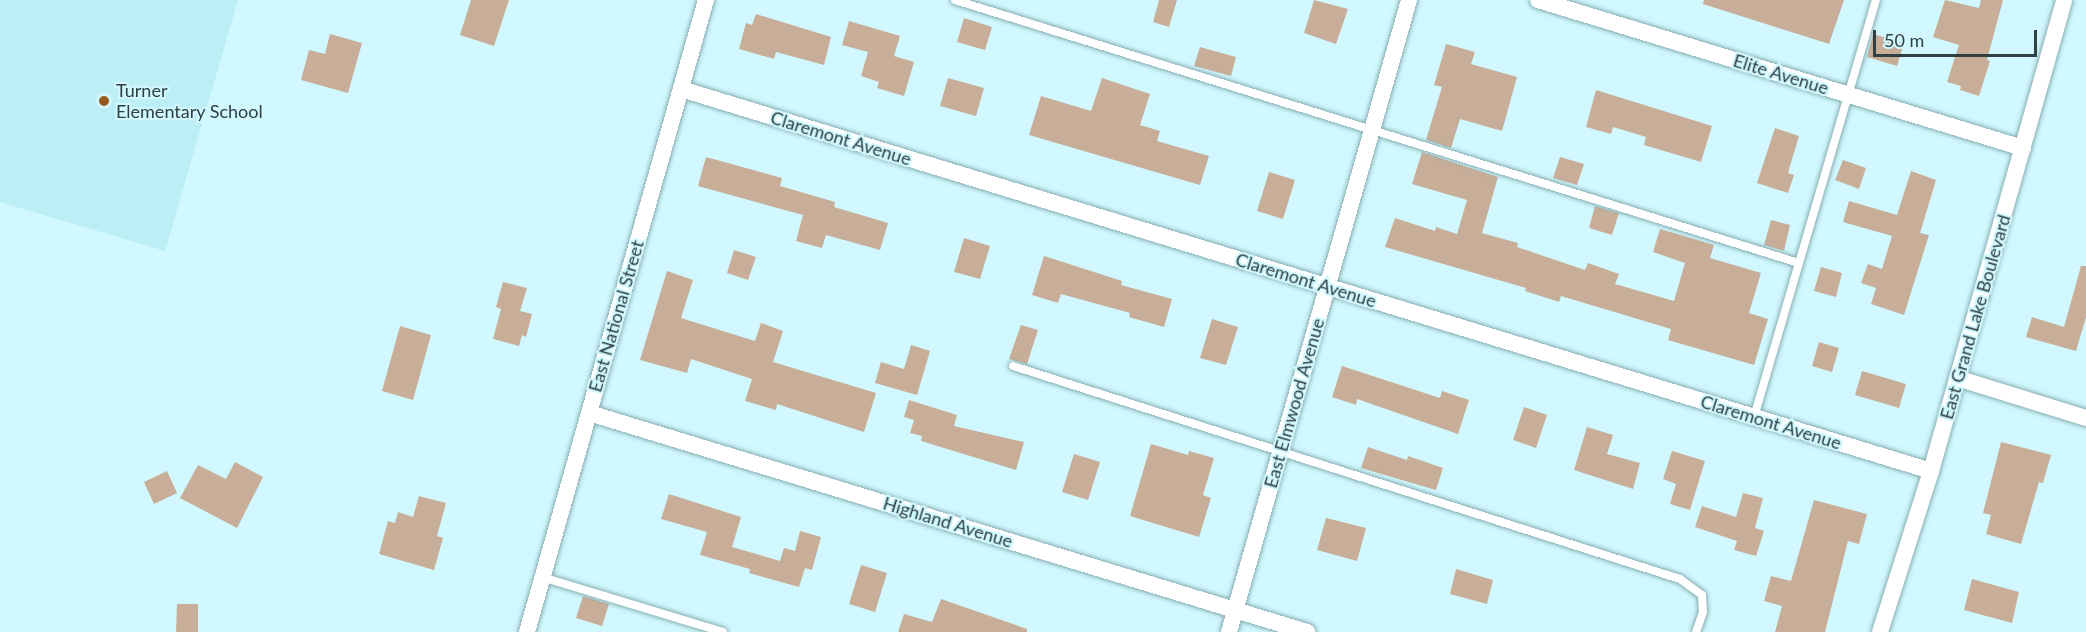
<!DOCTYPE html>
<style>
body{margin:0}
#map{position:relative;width:2086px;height:632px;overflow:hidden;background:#d0f8fe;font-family:Lato,sans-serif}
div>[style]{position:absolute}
.built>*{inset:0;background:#bceef5}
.building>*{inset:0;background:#c8ae99}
.roads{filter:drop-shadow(0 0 2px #88aeb3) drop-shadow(0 0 2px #88aeb3)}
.lane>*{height:8px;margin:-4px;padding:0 4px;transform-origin:4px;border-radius:4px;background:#fff}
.street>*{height:16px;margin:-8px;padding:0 8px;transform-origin:8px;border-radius:8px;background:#fff}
.dots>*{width:16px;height:16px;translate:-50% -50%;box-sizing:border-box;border:3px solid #d0f8fe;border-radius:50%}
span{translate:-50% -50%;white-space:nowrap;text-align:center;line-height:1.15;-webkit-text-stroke:4.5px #d0f8fe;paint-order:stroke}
.street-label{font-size:18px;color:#303f42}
.poi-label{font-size:18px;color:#303f42}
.left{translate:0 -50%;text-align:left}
.scale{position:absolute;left:1873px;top:30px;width:164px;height:27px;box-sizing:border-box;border:3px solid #303f42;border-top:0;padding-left:8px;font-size:18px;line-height:21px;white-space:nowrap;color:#303f42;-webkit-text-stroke:4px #d0f8fe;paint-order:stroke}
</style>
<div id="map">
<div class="built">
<i style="clip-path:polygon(0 0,238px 0,165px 251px,0 202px)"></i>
</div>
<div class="building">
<i style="clip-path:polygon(471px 0,509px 0,494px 46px,460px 35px)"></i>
<i style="clip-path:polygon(1159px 0,1177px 0,1169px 27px,1153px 22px)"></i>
<i style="clip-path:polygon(1314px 0,1348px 9px,1336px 44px,1304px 33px)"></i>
<i style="clip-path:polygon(1704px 0,1844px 0,1829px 44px,1703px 4px)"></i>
<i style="clip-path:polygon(1945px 0,1979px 8px,1981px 0,2003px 0,1987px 60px,1990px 61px,1979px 96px,1960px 90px,1961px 86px,1947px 82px,1959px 45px,1933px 37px)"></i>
<i style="clip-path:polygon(756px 14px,831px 37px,824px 65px,776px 52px,774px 59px,739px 49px,746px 23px,752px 25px)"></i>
<i style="clip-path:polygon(964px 18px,992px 27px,985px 50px,957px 42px)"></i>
<i style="clip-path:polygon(849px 21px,900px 36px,894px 56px,914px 62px,904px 96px,877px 88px,879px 82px,861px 76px,868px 52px,842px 45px)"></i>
<i style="clip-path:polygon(330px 34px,362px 43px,348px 93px,301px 80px,309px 50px,325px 54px)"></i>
<i style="clip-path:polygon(1873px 34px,1904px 43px,1897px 66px,1867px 57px)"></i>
<i style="clip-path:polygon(1446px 44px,1475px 52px,1471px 64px,1517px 77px,1502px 131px,1460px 119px,1451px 148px,1426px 140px,1442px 87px,1434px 85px)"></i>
<i style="clip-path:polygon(1200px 47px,1236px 57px,1231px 76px,1194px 66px)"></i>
<i style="clip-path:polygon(948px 78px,984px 88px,976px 116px,940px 106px)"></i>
<i style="clip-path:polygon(1102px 78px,1150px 94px,1140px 125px,1160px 131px,1157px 141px,1209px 156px,1200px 185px,1029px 135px,1041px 96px,1091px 111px)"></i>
<i style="clip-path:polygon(1596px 90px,1712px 126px,1701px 162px,1644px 145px,1646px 137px,1613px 127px,1611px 134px,1586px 127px)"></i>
<i style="clip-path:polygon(1775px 128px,1799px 136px,1788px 173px,1794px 175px,1788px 193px,1757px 183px)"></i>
<i style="clip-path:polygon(1422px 152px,1498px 177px,1482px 233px,1518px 243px,1517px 247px,1585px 270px,1588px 263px,1619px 274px,1615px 284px,1674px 301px,1685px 263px,1653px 252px,1660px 229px,1714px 245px,1710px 258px,1761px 273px,1749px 313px,1768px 319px,1754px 365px,1668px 340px,1671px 329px,1561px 296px,1559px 302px,1525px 291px,1526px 288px,1385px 247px,1395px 218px,1435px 231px,1436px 227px,1457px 234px,1467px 200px,1412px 184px)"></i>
<i style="clip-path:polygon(706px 157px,782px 178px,780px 186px,835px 202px,834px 207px,888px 223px,880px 250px,826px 235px,822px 248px,796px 241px,803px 215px,698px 186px)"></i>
<i style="clip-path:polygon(1560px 157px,1584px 164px,1577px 185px,1553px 178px)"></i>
<i style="clip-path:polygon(1843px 160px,1866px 168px,1859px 189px,1835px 180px)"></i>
<i style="clip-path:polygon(1911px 171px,1936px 180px,1920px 233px,1929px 235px,1904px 315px,1871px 304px,1876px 288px,1861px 283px,1868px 264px,1882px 269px,1892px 236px,1843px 222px,1849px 201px,1897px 215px)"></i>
<i style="clip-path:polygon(1269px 172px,1295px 180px,1283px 219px,1257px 211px)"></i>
<i style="clip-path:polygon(1595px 206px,1619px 213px,1612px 235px,1589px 228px)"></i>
<i style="clip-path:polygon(1771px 220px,1790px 225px,1784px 251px,1764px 245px)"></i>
<i style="clip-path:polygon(964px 238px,990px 246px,980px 279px,954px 272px)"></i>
<i style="clip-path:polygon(734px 250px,756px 257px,748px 280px,727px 273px)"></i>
<i style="clip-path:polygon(1044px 256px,1122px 281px,1121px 285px,1172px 299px,1164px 327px,1129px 317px,1130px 313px,1061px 294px,1058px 303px,1032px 295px)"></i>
<i style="clip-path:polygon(2081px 266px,2086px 266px,2086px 317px,2076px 351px,2026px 337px,2032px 317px,2064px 327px)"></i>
<i style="clip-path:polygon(1821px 267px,1842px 273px,1836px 297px,1814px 291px)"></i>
<i style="clip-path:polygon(667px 271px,693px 280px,681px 318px,755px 341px,761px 323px,783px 331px,773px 362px,876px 393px,864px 432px,777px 404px,776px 410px,745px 401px,752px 379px,691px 359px,687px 373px,640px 360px)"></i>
<i style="clip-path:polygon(503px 282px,527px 288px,520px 311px,532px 314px,526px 337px,522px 335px,519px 346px,493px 339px,501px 309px,496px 307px)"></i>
<i style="clip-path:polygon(1212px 319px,1238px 327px,1226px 365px,1200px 358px)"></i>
<i style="clip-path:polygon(1021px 325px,1038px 330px,1027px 364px,1009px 359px)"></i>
<i style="clip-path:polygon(400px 326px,431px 335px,413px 400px,382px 391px)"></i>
<i style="clip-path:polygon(1819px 342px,1839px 348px,1832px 372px,1812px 366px)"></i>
<i style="clip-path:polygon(911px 345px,930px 351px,917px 395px,875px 383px,881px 362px,904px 369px)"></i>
<i style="clip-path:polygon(1342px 366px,1440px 398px,1442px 391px,1469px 400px,1458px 434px,1357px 399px,1356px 405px,1332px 397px)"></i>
<i style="clip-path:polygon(1862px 371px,1906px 384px,1899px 408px,1855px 395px)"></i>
<i style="clip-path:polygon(909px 400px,957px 415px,954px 426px,1024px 442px,1016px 470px,921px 441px,922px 436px,910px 433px,914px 420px,904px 417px)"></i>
<i style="clip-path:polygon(1524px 407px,1547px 415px,1536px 448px,1513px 440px)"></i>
<i style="clip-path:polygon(1587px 427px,1613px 435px,1607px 454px,1640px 463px,1633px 489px,1574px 470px)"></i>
<i style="clip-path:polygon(2001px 442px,2051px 455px,2043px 483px,2039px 482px,2021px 544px,1986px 534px,1991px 515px,1983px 513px)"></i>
<i style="clip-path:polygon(1151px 444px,1188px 455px,1189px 451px,1214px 458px,1203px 495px,1211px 498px,1199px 537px,1130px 516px)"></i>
<i style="clip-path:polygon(1368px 447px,1407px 460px,1408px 456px,1443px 468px,1436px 490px,1361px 468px)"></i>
<i style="clip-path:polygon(1672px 451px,1705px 461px,1690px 510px,1670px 504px,1676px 484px,1663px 479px)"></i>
<i style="clip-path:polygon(1074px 454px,1100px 462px,1088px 500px,1062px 492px)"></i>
<i style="clip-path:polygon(235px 462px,263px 477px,237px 528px,180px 498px,198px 465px,226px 479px)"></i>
<i style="clip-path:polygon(167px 471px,177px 493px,154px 504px,144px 482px)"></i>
<i style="clip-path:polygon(1743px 493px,1763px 498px,1755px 528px,1764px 531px,1756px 556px,1734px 550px,1737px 541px,1695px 527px,1702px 506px,1736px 517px)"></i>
<i style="clip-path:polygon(669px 494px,741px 517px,732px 547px,780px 561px,784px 548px,795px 551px,800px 531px,821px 537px,812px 570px,805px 568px,799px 587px,749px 573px,750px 569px,700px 555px,707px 532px,661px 519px)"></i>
<i style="clip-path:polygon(419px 496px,446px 503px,437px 536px,443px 538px,434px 570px,379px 554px,388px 521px,395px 523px,398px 512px,413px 517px)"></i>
<i style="clip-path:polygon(1814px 500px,1867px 514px,1859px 544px,1848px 541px,1825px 632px,1775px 632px,1782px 606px,1764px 601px,1771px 576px,1791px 581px)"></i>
<i style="clip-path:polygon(1326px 518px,1366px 528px,1357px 561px,1317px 550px)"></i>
<i style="clip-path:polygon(861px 565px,887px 573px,875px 612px,849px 604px)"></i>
<i style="clip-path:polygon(1456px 569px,1493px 580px,1487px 604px,1450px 594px)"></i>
<i style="clip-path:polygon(1972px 579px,2019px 592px,2012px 623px,1964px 610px)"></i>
<i style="clip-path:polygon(583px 596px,609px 604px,602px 626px,576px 618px)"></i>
<i style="clip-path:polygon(941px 599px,1027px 629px,1027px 632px,898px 632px,904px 614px,932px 622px)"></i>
<i style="clip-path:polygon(177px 604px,198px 604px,198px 632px,176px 632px)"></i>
</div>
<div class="roads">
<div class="lane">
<i style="left:955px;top:0;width:884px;rotate:17.31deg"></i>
<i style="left:1013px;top:366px;width:700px;rotate:17.71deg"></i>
<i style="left:1680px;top:579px;width:27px;rotate:36deg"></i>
<i style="left:1702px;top:595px;width:17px;rotate:87deg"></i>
<i style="left:1703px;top:612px;width:21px;rotate:109deg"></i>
<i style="left:1754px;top:417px;width:434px;rotate:-73.7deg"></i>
<i style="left:542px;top:577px;width:189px;rotate:16.9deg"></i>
</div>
<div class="street">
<i style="left:1538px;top:0;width:507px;rotate:16.97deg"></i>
<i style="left:681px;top:89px;width:1307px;rotate:16.99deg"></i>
<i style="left:1957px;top:378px;width:135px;rotate:17.2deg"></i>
<i style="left:589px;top:413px;width:751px;rotate:16.96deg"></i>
<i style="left:527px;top:632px;width:657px;rotate:-74.19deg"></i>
<i style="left:1229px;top:632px;width:657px;rotate:-74.1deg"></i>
<i style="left:1880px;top:632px;width:169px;rotate:-72.4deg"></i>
<i style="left:1931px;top:471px;width:489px;rotate:-74.2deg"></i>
</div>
</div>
<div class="dots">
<i style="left:104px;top:101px;background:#97591e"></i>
</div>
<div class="street-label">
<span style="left:1781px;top:74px;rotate:17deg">Elite Avenue</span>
<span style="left:841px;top:138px;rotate:17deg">Claremont Avenue</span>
<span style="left:1306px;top:280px;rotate:17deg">Claremont Avenue</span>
<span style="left:616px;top:316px;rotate:-74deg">East National Street</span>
<span style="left:1975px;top:317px;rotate:-74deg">East Grand Lake Boulevard</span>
<span style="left:1294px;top:403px;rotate:-74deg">East Elmwood Avenue</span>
<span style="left:1771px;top:422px;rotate:17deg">Claremont Avenue</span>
<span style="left:948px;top:522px;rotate:17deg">Highland Avenue</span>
</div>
<div class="poi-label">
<span class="left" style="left:116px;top:101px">Turner<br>Elementary School</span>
</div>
<div class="scale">50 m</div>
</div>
